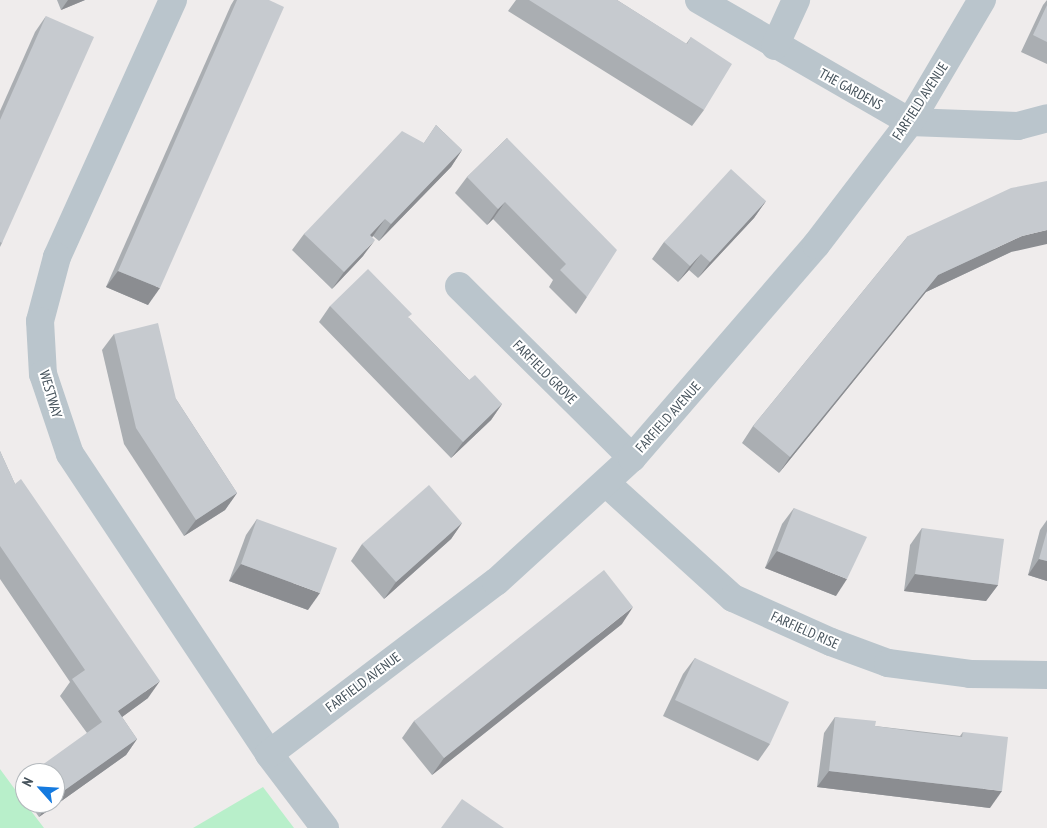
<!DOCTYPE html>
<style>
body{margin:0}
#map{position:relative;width:1047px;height:828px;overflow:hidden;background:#efecec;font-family:"PT Sans Narrow",sans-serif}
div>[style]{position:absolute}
.green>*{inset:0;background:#b8efca}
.minor>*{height:28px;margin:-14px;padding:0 14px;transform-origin:14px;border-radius:14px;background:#bac5cc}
.wall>*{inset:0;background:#aaaeb2}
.shaded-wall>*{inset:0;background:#8b8d91}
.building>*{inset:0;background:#c6cacf}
span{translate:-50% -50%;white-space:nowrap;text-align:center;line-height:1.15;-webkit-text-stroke:4px #fff;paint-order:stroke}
.street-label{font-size:14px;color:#44515a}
.north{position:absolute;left:15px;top:763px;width:50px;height:50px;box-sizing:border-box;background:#fff;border:1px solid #b4b9bd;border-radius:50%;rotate:296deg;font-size:14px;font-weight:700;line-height:20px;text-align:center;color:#44515a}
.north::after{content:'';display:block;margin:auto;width:18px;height:22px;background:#157adf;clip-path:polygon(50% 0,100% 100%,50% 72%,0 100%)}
</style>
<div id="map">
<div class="green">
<i style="clip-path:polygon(0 769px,25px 803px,44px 828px,0 828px)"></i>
<i style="clip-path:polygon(263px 787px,294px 828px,193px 828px)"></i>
</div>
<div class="minor">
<i style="left:173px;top:0;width:282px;rotate:114.3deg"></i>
<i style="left:57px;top:257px;width:66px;rotate:104.9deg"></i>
<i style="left:40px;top:321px;width:53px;rotate:86.8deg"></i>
<i style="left:43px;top:374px;width:84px;rotate:71.4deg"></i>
<i style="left:70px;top:454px;width:360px;rotate:56.4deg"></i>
<i style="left:269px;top:754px;width:93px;rotate:52.9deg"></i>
<i style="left:699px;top:0;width:244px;rotate:30deg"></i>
<i style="left:910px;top:122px;width:108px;rotate:2.1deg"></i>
<i style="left:1018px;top:126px;width:30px;rotate:-15deg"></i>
<i style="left:775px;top:46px;width:51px;rotate:-65.5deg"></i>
<i style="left:459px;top:286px;width:244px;rotate:44.8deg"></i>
<i style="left:606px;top:483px;width:171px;rotate:42.2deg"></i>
<i style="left:733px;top:598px;width:107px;rotate:24.2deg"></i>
<i style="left:831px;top:642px;width:61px;rotate:20.2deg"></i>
<i style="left:888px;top:663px;width:83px;rotate:7.6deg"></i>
<i style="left:970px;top:674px;width:77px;rotate:0.7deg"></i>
<i style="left:269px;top:754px;width:285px;rotate:-37.2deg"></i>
<i style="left:496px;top:582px;width:184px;rotate:-42.4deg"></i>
<i style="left:632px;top:458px;width:281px;rotate:-49.2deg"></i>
<i style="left:816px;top:245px;width:155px;rotate:-52.6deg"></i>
<i style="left:910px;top:122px;width:142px;rotate:-59.5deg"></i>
</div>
<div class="wall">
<i style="clip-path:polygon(57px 0,85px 0,61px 10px)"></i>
<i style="clip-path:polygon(234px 0,269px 0,148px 305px,106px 287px,231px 5px)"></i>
<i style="clip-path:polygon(516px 0,617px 0,686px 44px,691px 37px,704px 110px,692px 126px,508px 11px)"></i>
<i style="clip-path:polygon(1047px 0,1047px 64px,1021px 52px,1043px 5px)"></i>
<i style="clip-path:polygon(46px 16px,2px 243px,0 247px,0 111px,35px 32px)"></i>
<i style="clip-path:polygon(436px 125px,462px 150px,451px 167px,379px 241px,373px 236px,372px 237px,363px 256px,332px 289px,292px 250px,304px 234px,424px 143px)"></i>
<i style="clip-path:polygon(507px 138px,587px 297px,576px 314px,549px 287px,553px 280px,493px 219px,487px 225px,455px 193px,467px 177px)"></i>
<i style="clip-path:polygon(766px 201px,754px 218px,698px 278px,689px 270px,678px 282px,652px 259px,664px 242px)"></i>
<i style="clip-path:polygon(908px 236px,1011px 252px,926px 292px,779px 473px,742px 443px,753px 426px)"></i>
<i style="clip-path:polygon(330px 306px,409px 318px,469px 380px,502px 404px,491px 420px,451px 458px,319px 322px)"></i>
<i style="clip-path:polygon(114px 334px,176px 399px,237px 493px,225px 510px,184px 536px,124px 444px,102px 350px)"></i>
<i style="clip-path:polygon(0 451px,15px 484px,148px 698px,122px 717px,137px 739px,126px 755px,39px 817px,29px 803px,55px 803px,87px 733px,60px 696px,70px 682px,0 579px)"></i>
<i style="clip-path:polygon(794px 508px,836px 596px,765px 568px,782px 524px)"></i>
<i style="clip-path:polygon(257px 519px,308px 610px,229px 581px,246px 535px)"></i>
<i style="clip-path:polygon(1047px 520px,1047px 581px,1028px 575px,1040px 530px)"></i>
<i style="clip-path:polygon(462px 523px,451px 539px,384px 599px,351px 561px,362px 544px)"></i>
<i style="clip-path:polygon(922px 528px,998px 585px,986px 601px,904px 591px,910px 545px)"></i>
<i style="clip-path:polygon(622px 624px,432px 775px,402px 738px,414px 721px)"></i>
<i style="clip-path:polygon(695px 658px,770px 744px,758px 761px,663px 716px,683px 674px)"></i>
<i style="clip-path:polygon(835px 717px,875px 726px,960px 736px,963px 732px,990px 808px,817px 787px,824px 733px)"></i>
<i style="clip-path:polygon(25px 781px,25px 797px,19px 789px)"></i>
</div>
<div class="shaded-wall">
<i style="clip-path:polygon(68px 0,85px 0,61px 10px)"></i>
<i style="clip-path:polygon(462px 150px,451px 167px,379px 241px,391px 224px)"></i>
<i style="clip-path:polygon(766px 201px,754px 218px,698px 278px,710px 262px)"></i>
<i style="clip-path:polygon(505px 202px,493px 219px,487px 225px,498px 209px)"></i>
<i style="clip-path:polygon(385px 219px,373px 236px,358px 252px,370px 235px)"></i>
<i style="clip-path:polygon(1047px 230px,1047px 244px,1011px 252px,926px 292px,779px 473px,790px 457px,938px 275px,1022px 236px)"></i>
<i style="clip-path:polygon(375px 240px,363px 256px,332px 289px,344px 272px)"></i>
<i style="clip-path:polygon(701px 254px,689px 270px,678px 282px,690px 266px)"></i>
<i style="clip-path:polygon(118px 271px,160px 288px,148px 305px,106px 287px)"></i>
<i style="clip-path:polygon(502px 404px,491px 420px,451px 458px,463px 442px)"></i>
<i style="clip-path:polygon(237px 493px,225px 510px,184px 536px,196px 520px)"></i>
<i style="clip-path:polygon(462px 523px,451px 539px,384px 599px,396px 582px)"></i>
<i style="clip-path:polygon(777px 551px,847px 579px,836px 596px,765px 568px)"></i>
<i style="clip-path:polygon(1039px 559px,1047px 561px,1047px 581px,1028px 575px)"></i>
<i style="clip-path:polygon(241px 564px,320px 593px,308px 610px,229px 581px)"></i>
<i style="clip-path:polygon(915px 574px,998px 585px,986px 601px,904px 591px)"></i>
<i style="clip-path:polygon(633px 607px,622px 624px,432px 775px,444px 758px)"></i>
<i style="clip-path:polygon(160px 681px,148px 698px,107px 728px,118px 711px)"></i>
<i style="clip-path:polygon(137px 739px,126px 755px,39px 817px,48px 803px,55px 803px,55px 797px)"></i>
<i style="clip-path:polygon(829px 771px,1002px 791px,990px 808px,817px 787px)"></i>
</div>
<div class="building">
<i style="clip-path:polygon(237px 0,269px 0,284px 7px,160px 288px,118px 271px)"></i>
<i style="clip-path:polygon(529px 0,617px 0,687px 44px,691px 37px,732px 64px,704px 110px)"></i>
<i style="clip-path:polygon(1047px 5px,1047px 42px,1033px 35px)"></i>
<i style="clip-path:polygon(46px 16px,94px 37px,2px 243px,0 242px,0 120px)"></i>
<i style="clip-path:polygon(436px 125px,462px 150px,391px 224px,385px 219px,370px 235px,375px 240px,344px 272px,304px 234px,402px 131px,424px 143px)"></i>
<i style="clip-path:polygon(507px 138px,617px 250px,587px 297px,560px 270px,566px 264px,505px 202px,498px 209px,467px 177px)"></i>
<i style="clip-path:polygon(731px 169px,766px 201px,710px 262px,701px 254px,690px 266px,664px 242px)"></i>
<i style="clip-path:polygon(1047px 181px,1047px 230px,1022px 236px,938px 275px,790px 457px,753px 426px,908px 236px,1011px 188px)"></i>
<i style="clip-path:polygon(368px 269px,412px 314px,408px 317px,469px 380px,475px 375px,502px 404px,463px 442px,330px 306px)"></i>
<i style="clip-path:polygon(158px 323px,176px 399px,237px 493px,196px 520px,136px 428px,114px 334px)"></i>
<i style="clip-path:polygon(0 451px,15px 484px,21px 479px,160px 681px,118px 711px,137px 739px,55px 797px,55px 773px,31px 773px,102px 722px,72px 679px,85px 670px,0 546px)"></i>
<i style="clip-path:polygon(429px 485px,462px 523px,396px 582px,362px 544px)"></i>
<i style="clip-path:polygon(794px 508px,867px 537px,847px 579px,777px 551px)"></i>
<i style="clip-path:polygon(257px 519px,337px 548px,320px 593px,241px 564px)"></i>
<i style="clip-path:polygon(922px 528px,1004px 539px,998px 585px,915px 574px)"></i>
<i style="clip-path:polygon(1047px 531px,1047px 561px,1039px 559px)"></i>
<i style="clip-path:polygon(604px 570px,633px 607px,444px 758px,414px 721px)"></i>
<i style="clip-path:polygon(695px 658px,789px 702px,770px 744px,675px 700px)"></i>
<i style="clip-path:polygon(835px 717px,876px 721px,875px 726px,918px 732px,962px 737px,963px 732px,1008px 737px,1002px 791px,829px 771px)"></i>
<i style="clip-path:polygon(462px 799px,504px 828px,441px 828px)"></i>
</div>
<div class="street-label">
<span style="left:851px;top:89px;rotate:29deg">THE GARDENS</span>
<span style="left:920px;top:101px;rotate:-57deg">FARFIELD AVENUE</span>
<span style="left:545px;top:372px;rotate:45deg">FARFIELD GROVE</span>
<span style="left:51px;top:394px;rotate:74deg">WESTWAY</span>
<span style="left:668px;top:417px;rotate:-48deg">FARFIELD AVENUE</span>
<span style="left:805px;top:630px;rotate:24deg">FARFIELD RISE</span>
<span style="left:363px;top:682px;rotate:-37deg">FARFIELD AVENUE</span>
</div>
<div class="north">N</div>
</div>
